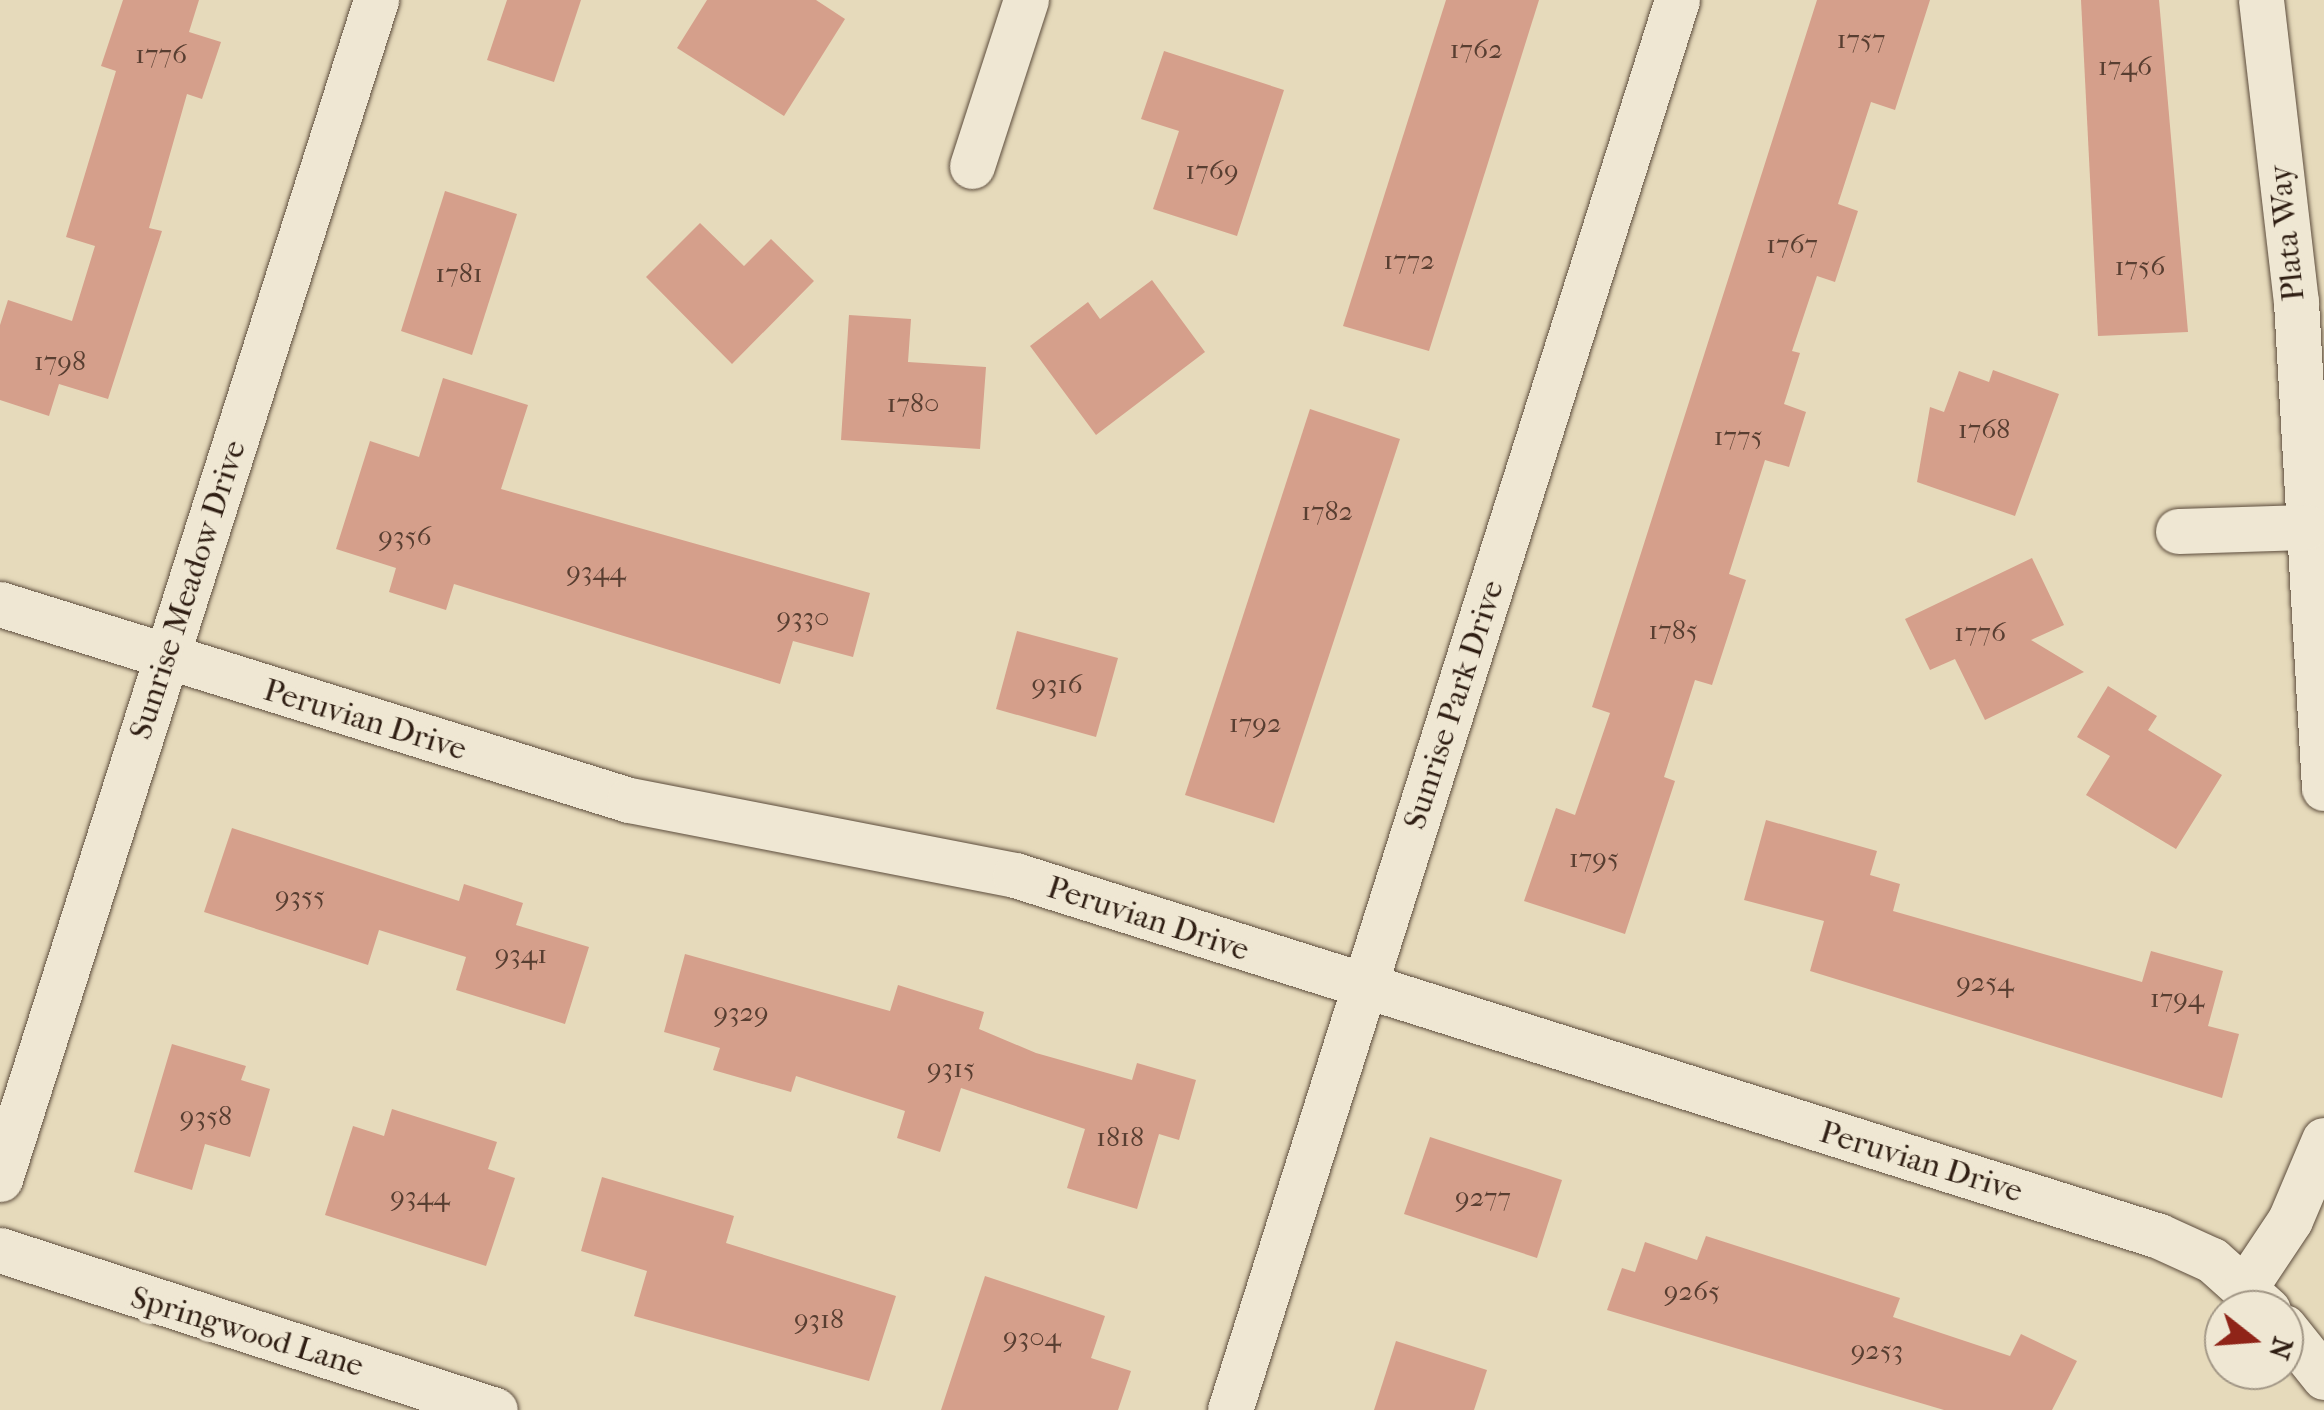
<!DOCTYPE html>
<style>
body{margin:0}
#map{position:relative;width:2324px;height:1410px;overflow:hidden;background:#e6dabb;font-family:"IM FELL French Canon",serif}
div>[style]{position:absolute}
.building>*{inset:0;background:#d59f8b}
.roads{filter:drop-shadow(0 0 2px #5d4d3d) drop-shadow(0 0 2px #5d4d3d)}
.street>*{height:45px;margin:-22.5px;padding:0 22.5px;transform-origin:22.5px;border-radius:22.5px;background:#efe7d3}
span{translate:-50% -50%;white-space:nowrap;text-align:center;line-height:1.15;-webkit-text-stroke:9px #efe7d3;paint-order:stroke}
.number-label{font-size:28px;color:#583e31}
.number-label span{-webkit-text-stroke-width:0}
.street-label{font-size:32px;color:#2f1e13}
.north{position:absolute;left:2204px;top:1290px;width:100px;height:100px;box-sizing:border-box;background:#efe7d3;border:2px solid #a29786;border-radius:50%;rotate:107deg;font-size:28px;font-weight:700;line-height:40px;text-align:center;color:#2f1e13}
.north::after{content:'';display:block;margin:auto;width:35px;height:45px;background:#8f2418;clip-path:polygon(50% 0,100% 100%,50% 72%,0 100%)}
</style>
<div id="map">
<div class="building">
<i style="clip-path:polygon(123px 0,199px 0,189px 32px,221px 42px,202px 99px,187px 94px,149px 228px,162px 231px,108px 399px,59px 384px,49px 416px,0 400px,0 325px,8px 300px,72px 321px,95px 246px,66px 237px,116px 71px,101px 66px)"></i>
<i style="clip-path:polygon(507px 0,581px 0,554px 82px,487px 60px)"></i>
<i style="clip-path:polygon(707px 0,816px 0,845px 19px,784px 116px,677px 48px)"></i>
<i style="clip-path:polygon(1446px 0,1539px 0,1429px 351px,1343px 326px)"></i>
<i style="clip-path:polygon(1817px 0,1930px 0,1895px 110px,1871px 102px,1838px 204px,1858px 211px,1835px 282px,1817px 276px,1792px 351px,1800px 353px,1784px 404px,1806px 412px,1789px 467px,1765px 460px,1729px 574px,1746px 580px,1712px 685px,1695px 680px,1664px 777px,1675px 781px,1625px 934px,1524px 901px,1556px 808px,1575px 815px,1610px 713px,1592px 707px)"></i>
<i style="clip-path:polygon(2081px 0,2159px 0,2188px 332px,2098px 336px)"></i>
<i style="clip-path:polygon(1164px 51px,1284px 90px,1237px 236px,1153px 209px,1179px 131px,1141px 119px)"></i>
<i style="clip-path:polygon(445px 191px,517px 214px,472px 355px,401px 331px)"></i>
<i style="clip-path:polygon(700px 223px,744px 266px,771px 239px,814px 281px,732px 364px,646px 277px)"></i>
<i style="clip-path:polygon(1152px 280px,1205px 352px,1096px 435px,1030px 346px,1088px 302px,1100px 319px)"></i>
<i style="clip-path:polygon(849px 315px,911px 319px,908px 362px,986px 367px,980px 449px,841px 440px)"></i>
<i style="clip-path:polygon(1993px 370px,2059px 394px,2015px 516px,1917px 482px,1930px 407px,1944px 412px,1959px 371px,1989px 382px)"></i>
<i style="clip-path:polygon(443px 378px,528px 405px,501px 489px,870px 593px,853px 657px,793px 641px,780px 684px,454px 584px,446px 610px,389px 592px,396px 568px,336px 549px,370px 441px,419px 457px)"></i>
<i style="clip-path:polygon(1310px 409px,1400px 439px,1274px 823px,1185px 795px)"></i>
<i style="clip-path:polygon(2032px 558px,2064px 625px,2031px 640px,2084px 672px,1985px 720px,1955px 659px,1930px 670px,1905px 619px)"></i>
<i style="clip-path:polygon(1017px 631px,1118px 658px,1096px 737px,996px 709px)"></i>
<i style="clip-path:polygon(2108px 686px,2157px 716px,2148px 730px,2222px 775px,2176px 849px,2086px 795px,2110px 756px,2077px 737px)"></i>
<i style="clip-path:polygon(1766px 820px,1877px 851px,1870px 875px,1900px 884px,1893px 911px,2142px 982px,2151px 951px,2223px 971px,2208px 1026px,2239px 1034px,2222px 1098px,1810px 971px,1824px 921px,1744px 900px)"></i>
<i style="clip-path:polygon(232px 828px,459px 901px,464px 884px,523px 903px,516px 925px,589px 947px,565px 1024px,456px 990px,466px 957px,379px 930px,368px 965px,204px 912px)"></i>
<i style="clip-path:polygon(685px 954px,890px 1011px,898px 985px,984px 1012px,979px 1029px,1036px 1053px,1132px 1080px,1137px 1063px,1196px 1080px,1179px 1140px,1159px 1134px,1137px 1209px,1067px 1188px,1085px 1129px,961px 1088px,940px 1152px,897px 1138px,905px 1111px,796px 1076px,791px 1092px,713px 1070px,720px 1048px,664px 1032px)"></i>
<i style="clip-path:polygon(172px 1044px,246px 1066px,241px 1080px,270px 1089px,250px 1157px,205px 1144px,192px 1190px,134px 1172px)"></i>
<i style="clip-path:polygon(392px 1109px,497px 1142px,488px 1169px,515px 1178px,486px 1266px,325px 1215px,353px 1126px,384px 1136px)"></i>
<i style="clip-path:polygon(1430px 1137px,1562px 1180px,1537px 1258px,1404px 1214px)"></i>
<i style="clip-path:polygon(602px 1177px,734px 1216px,726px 1243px,896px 1296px,869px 1381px,634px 1316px,647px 1271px,581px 1251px)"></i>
<i style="clip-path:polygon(1706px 1236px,1900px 1298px,1893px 1317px,2010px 1356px,2021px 1334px,2077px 1361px,2052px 1410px,1944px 1410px,1607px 1310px,1622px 1268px,1635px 1272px,1645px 1242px,1697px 1260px)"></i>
<i style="clip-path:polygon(985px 1276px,1105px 1316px,1091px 1358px,1131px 1371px,1118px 1410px,941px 1410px)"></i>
<i style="clip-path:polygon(1396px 1341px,1487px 1370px,1474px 1410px,1374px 1410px)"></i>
</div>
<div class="roads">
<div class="street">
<i style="left:2261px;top:0;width:304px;rotate:83.4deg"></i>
<i style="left:2296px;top:302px;width:487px;rotate:86.7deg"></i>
<i style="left:972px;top:166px;width:175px;rotate:-72deg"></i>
<i style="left:2178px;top:531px;width:128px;rotate:-1.8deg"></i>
<i style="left:0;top:604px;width:659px;rotate:17.31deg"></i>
<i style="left:629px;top:800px;width:393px;rotate:11deg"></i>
<i style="left:1015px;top:875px;width:1200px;rotate:17.51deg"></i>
<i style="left:2159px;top:1236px;width:58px;rotate:24.4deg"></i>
<i style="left:2212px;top:1260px;width:75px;rotate:41.8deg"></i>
<i style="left:0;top:1179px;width:1238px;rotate:-72.31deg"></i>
<i style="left:0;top:1250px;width:520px;rotate:17.91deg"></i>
<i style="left:2246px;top:1286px;width:79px;rotate:-56.3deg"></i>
<i style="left:2290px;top:1220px;width:87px;rotate:-67deg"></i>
<i style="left:2284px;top:1327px;width:64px;rotate:51.3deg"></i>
<i style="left:1230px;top:1410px;width:1479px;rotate:-72.41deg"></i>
</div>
</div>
<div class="number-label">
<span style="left:1861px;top:39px">1757</span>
<span style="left:1476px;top:49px">1762</span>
<span style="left:161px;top:54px">1776</span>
<span style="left:2125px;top:66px">1746</span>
<span style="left:1212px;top:170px">1769</span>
<span style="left:1792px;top:244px">1767</span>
<span style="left:1409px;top:260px">1772</span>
<span style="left:2140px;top:266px">1756</span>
<span style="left:459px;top:273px">1781</span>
<span style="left:60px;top:361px">1798</span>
<span style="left:913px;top:403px">1780</span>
<span style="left:1984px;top:429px">1768</span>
<span style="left:1738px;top:436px">1775</span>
<span style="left:1327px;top:511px">1782</span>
<span style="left:405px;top:536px">9356</span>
<span style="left:596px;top:571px">9344</span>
<span style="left:803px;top:617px">9330</span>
<span style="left:1673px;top:630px">1785</span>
<span style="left:1980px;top:632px">1776</span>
<span style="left:1057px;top:684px">9316</span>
<span style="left:1255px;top:723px">1792</span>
<span style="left:1594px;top:858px">1795</span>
<span style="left:300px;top:896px">9355</span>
<span style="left:521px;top:954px">9341</span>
<span style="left:1985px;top:982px">9254</span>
<span style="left:2177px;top:998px">1794</span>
<span style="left:741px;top:1012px">9329</span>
<span style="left:951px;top:1068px">9315</span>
<span style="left:206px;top:1116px">9358</span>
<span style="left:1120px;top:1137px">1818</span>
<span style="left:420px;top:1196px">9344</span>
<span style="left:1483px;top:1197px">9277</span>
<span style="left:1692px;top:1291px">9265</span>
<span style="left:819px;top:1319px">9318</span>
<span style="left:1032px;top:1337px">9304</span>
<span style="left:1877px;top:1350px">9253</span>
</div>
<div class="street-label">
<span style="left:2287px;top:233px;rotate:-96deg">Plata Way</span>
<span style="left:188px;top:590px;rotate:-72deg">Sunrise Meadow Drive</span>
<span style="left:1454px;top:705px;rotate:-72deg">Sunrise Park Drive</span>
<span style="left:365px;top:720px;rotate:17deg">Peruvian Drive</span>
<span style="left:1148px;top:919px;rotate:18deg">Peruvian Drive</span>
<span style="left:1921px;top:1162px;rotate:17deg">Peruvian Drive</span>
<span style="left:247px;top:1332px;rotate:17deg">Springwood Lane</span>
</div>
<div class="north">N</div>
</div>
